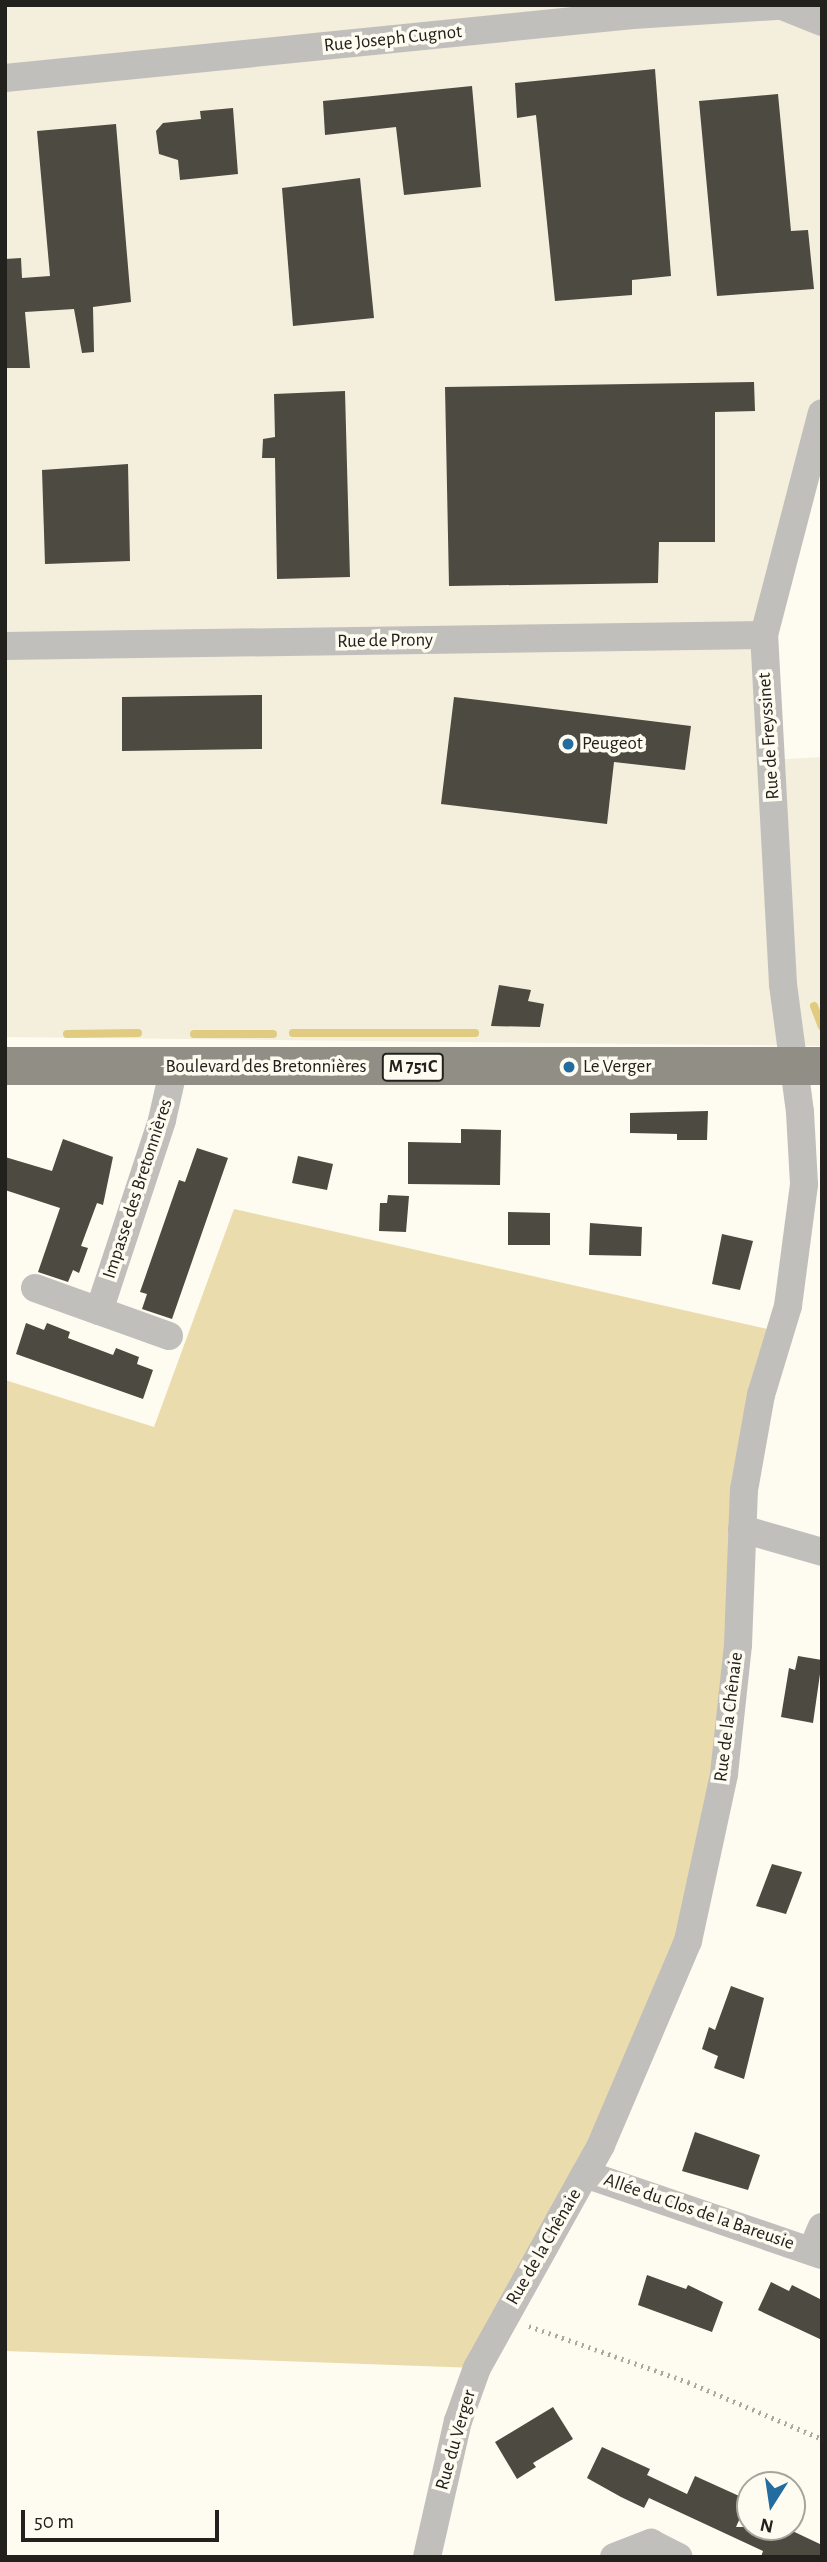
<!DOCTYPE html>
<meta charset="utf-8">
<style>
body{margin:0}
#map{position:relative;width:827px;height:2562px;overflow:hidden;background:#fefbf0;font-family:"Alegreya Sans",sans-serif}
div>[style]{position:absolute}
.built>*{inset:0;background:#f4eedc}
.green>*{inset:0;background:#eadcac}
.stream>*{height:8px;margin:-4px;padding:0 4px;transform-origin:4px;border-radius:4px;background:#e0cb80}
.building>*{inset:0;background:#4c4a41}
.path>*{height:4.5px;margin-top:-2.25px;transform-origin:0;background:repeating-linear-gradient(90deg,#aaa89f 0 2px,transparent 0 7px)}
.minor>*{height:28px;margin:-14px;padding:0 14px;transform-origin:14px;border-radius:14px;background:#c1bfbb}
.primary>*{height:38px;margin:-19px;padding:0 19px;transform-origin:19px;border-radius:19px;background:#908e85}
.dots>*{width:19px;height:19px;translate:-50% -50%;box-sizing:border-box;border:4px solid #fefbf0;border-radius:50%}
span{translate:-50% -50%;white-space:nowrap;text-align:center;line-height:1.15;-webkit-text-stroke:7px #fefbf0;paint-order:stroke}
.shield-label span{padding:2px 5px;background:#fefbf0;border:2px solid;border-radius:5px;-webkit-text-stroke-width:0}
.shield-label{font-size:18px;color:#22211d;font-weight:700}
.street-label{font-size:19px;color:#22211d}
.poi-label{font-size:19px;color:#22211d}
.left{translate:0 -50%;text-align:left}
.frame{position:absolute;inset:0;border:7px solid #22211d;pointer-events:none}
.north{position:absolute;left:736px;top:2471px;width:70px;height:70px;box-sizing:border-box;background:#fefbf0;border:2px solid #a6a49c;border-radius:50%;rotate:192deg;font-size:19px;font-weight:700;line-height:28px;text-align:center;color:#22211d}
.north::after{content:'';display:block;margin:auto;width:24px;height:32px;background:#236ca0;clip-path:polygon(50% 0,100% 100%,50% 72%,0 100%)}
.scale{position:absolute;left:21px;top:2510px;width:198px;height:32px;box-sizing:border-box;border:4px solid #22211d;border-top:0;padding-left:9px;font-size:21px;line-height:24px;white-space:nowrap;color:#22211d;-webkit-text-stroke:5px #fefbf0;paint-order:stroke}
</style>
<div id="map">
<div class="built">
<i style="clip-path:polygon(5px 5px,822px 5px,822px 413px,764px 635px,769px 760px,822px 757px,822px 1046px,5px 1037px)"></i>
</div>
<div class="green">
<i style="clip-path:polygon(234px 1209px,781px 1332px,761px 1395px,738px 1645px,658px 2017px,477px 2368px,5px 2351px,5px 1380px,154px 1427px)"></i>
</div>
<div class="stream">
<i style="left:814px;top:1006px;width:22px;rotate:69deg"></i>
<i style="left:293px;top:1033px;width:182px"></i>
<i style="left:67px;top:1034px;width:71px;rotate:-0.8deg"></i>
<i style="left:194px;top:1034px;width:79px"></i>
</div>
<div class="building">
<i style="clip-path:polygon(655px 69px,671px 276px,632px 280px,632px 295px,555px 301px,536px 115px,517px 118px,515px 83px)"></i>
<i style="clip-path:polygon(472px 86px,481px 187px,404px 195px,396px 127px,325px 135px,323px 101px)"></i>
<i style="clip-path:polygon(778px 94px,791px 231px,808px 230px,814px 289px,717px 296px,699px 101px)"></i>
<i style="clip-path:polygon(233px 108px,238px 174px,180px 180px,178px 160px,159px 154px,156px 131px,163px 123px,201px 119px,200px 111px)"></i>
<i style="clip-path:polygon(116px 124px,131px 302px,93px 307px,94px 352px,82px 353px,74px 309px,25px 312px,30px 368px,5px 368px,5px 259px,21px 258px,22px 278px,50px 276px,37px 131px)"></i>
<i style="clip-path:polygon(360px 178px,374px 318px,293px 326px,282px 188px)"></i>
<i style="clip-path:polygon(754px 382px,755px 411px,715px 412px,715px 542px,659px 542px,658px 583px,449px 586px,445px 387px)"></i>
<i style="clip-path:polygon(345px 391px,350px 577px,277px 579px,275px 458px,262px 458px,263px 439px,275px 437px,274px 394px)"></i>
<i style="clip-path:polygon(128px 464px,130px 561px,45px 564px,42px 470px)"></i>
<i style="clip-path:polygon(262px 695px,262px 749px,122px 751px,122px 697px)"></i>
<i style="clip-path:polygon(454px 697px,691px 726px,685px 770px,614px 762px,607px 824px,441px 804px)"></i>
<i style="clip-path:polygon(499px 985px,531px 990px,528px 1001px,544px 1004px,540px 1027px,491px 1026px)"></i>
<i style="clip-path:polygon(708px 1111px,707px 1140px,677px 1140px,677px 1134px,630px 1133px,630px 1113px)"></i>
<i style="clip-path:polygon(461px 1129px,501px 1130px,500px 1185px,408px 1184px,408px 1142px,461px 1143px)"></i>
<i style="clip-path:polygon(63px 1139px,113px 1157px,103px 1205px,97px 1203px,81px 1246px,88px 1248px,79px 1273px,73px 1270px,68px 1282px,38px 1272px,60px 1208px,5px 1190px,5px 1157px,52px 1171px)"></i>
<i style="clip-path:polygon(197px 1148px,228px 1158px,172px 1319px,142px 1309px,147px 1294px,140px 1292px,179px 1180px,185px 1182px)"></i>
<i style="clip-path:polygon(298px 1156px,333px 1164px,327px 1190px,292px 1183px)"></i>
<i style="clip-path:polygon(388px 1195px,409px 1196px,406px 1232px,379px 1231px,380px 1203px,387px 1203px)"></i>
<i style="clip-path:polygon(508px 1212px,550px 1213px,550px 1245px,508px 1245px)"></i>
<i style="clip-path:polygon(590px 1223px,642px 1227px,641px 1256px,589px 1255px)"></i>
<i style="clip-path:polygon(722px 1234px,753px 1241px,740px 1290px,712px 1284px)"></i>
<i style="clip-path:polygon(26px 1323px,44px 1330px,47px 1323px,70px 1332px,68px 1338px,113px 1355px,116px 1348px,139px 1357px,137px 1364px,153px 1370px,143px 1399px,16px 1354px)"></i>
<i style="clip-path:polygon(798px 1656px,822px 1660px,813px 1723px,781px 1717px,789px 1668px,795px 1670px)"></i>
<i style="clip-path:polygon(772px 1864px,802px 1872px,786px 1914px,756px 1906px)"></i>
<i style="clip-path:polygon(731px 1986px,764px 1998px,744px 2079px,714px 2068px,718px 2056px,702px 2049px,709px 2027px,715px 2030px)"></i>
<i style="clip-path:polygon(695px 2132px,760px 2155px,748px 2190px,682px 2171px)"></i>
<i style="clip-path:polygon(647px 2275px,686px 2289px,688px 2285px,723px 2302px,712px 2332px,638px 2305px)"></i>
<i style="clip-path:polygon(771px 2282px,789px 2291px,792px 2285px,822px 2300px,822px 2340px,758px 2310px)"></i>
<i style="clip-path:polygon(553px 2407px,573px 2439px,533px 2463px,536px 2467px,517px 2479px,495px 2442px)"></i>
<i style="clip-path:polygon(602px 2447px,650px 2469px,647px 2475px,687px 2494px,695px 2476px,748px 2500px,736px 2527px,784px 2527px,822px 2545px,822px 2557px,761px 2557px,763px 2551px,649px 2498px,644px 2508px,621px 2497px,587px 2478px)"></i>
</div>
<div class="path">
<i style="left:529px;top:2326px;width:169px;rotate:19.4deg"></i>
<i style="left:688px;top:2382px;width:146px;rotate:23deg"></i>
</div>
<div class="minor">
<i style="left:782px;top:6px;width:43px;rotate:21.8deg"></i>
<i style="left:5px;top:78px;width:631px;rotate:-5.73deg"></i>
<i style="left:633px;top:15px;width:158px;rotate:-3.6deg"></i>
<i style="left:5px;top:646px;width:759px;rotate:-0.83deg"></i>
<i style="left:35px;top:1288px;width:68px;rotate:19.8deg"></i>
<i style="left:169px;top:1336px;width:74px;rotate:-160.3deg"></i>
<i style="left:99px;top:1311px;width:201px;rotate:-71.7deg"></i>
<i style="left:162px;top:1120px;width:54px;rotate:-77.2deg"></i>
<i style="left:742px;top:1529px;width:83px;rotate:16deg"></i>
<i style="left:585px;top:2174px;width:250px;rotate:18.9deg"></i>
<i style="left:812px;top:2250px;width:25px;rotate:-67deg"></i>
<i style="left:427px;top:2557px;width:139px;rotate:-77.2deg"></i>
<i style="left:458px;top:2421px;width:56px;rotate:-70.3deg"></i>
<i style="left:477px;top:2368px;width:255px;rotate:-60.9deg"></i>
<i style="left:601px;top:2145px;width:222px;rotate:-66.9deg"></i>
<i style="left:688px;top:1941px;width:171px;rotate:-77.8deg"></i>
<i style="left:724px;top:1774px;width:130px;rotate:-83.8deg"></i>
<i style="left:738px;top:1645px;width:155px;rotate:-87.8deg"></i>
<i style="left:744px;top:1490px;width:97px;rotate:-79.9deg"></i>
<i style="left:761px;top:1395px;width:93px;rotate:-73.1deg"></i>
<i style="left:788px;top:1306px;width:123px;rotate:-82.5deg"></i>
<i style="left:804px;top:1184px;width:72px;rotate:-93.2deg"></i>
<i style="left:800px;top:1112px;width:129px;rotate:-97.6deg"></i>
<i style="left:783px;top:984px;width:350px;rotate:-93.1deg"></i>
<i style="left:764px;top:635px;width:229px;rotate:-75.4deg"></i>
<i style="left:614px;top:2557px;width:40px;rotate:-21deg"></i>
<i style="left:651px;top:2543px;width:31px;rotate:27deg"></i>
</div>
<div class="primary">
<i style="left:5px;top:1066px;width:817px"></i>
</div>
<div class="dots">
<i style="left:568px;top:744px;background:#236ca0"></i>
<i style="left:569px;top:1067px;background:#236ca0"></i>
</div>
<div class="shield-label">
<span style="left:413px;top:1067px">M 751C</span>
</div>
<div class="street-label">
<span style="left:393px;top:39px;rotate:-6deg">Rue Joseph Cugnot</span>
<span style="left:385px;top:641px;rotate:-1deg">Rue de Prony</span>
<span style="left:769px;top:736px;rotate:-94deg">Rue de Freyssinet</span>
<span style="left:266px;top:1067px">Boulevard des Bretonnières</span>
<span style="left:138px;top:1189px;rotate:-72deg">Impasse des Bretonnières</span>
<span style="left:729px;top:1717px;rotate:-83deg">Rue de la Chênaie</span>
<span style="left:699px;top:2212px;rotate:19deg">Allée du Clos de la Bareusie</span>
<span style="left:544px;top:2247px;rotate:-60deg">Rue de la Chênaie</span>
<span style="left:456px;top:2440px;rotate:-74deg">Rue du Verger</span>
</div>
<div class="poi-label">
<span class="left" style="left:582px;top:744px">Peugeot</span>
<span class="left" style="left:583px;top:1067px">Le Verger</span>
</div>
<div class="frame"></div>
<div class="north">N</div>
<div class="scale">50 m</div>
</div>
